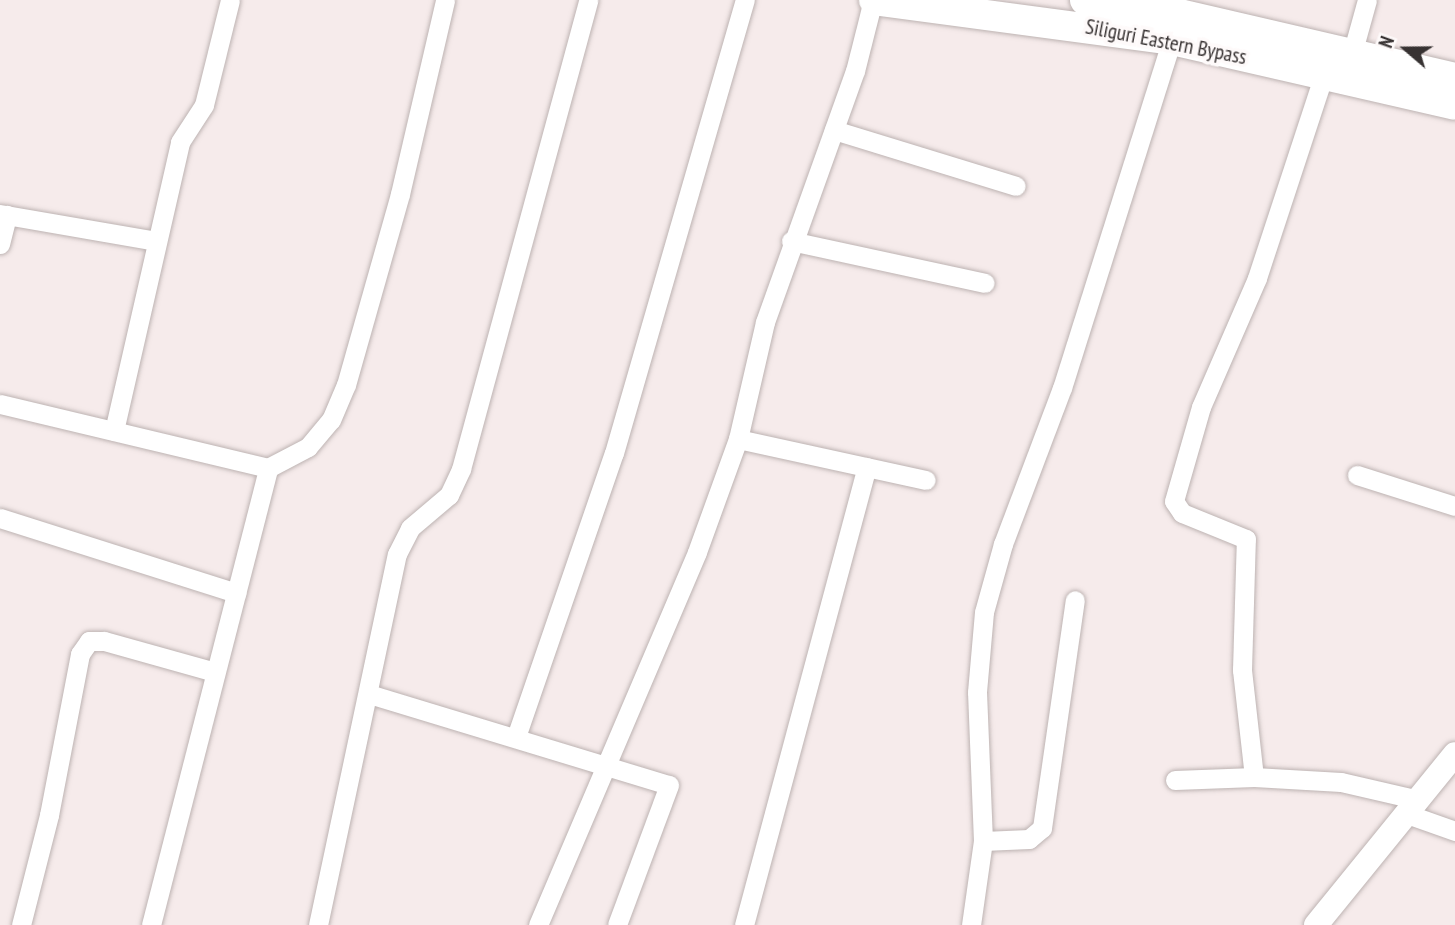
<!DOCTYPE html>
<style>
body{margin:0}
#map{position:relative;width:1455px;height:925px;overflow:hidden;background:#f6ebeb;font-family:"PT Sans Narrow",sans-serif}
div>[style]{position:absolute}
.roads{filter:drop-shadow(0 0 2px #bdb3b2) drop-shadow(0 0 2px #bdb3b2)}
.minor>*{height:19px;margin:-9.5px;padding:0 9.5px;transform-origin:9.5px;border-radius:9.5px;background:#fff}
.tertiary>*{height:24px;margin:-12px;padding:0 12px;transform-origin:12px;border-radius:12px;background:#fff}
.primary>*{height:30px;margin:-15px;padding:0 15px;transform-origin:15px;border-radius:15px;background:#fff}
span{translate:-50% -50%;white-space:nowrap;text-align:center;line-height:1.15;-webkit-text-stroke:7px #fefafa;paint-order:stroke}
.street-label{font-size:21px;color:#373232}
.north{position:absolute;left:1371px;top:14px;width:70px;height:70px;-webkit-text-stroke:5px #fefafa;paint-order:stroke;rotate:290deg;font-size:19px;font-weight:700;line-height:28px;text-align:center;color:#373232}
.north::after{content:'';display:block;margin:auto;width:24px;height:32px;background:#373232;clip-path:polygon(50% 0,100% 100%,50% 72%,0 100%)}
</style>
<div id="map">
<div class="roads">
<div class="minor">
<i style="left:1352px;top:54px;width:56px;rotate:-74.5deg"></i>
<i style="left:834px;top:130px;width:190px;rotate:17.1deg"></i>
<i style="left:0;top:214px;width:158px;rotate:9.8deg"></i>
<i style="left:791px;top:241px;width:198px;rotate:12.2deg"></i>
<i style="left:0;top:244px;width:30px;rotate:-76deg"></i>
<i style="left:0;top:404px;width:276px;rotate:13.4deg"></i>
<i style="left:114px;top:431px;width:296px;rotate:-77.1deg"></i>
<i style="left:180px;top:142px;width:44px;rotate:-57deg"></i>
<i style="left:204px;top:105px;width:108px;rotate:-76.1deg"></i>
<i style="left:738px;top:439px;width:192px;rotate:12.3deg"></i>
<i style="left:1357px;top:475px;width:103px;rotate:17.6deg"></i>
<i style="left:0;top:518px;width:248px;rotate:17.6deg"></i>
<i style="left:369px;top:694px;width:313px;rotate:16.9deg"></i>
<i style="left:669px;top:785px;width:149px;rotate:110.4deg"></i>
<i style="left:516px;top:737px;width:300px;rotate:-71deg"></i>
<i style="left:614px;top:453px;width:472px;rotate:-73.9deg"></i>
<i style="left:1254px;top:777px;width:108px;rotate:-96.4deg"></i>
<i style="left:1242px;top:670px;width:131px;rotate:-88.3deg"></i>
<i style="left:1246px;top:539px;width:69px;rotate:-157.9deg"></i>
<i style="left:1182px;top:513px;width:14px;rotate:-124deg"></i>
<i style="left:1174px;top:501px;width:98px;rotate:-74deg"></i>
<i style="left:1201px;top:407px;width:141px;rotate:-66.5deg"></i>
<i style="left:1257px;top:278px;width:212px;rotate:-71.8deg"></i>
<i style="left:1175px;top:780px;width:79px;rotate:-2.2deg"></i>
<i style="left:1254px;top:777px;width:87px;rotate:3.3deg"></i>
<i style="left:1341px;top:782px;width:80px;rotate:13deg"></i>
<i style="left:1407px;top:814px;width:51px;rotate:19.5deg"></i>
<i style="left:983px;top:841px;width:46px;rotate:-2.5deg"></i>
<i style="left:1029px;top:839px;width:17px;rotate:-40deg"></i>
<i style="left:1042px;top:828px;width:230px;rotate:-81.8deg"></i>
<i style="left:21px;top:925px;width:114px;rotate:-75.7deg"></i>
<i style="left:49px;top:815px;width:164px;rotate:-79.1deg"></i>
<i style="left:80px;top:654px;width:16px;rotate:-55deg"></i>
<i style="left:89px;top:641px;width:15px"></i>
<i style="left:104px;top:641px;width:115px;rotate:15.6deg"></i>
<i style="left:151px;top:925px;width:472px;rotate:-75.6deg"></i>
<i style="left:268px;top:468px;width:45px;rotate:-27.7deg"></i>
<i style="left:308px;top:447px;width:35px;rotate:-50deg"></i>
<i style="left:331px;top:420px;width:38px;rotate:-67deg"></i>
<i style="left:346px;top:385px;width:198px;rotate:-74.2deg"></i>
<i style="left:400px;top:194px;width:199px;rotate:-76.9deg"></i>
<i style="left:318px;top:925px;width:379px;rotate:-78deg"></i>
<i style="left:397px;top:554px;width:29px;rotate:-63deg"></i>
<i style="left:410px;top:528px;width:51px;rotate:-40.2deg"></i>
<i style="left:449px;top:495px;width:29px;rotate:-65deg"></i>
<i style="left:461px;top:469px;width:486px;rotate:-74.8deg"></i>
<i style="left:538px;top:925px;width:405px;rotate:-66.9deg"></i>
<i style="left:697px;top:552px;width:120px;rotate:-70.1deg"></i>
<i style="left:738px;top:439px;width:120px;rotate:-77deg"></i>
<i style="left:765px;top:322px;width:267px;rotate:-70.3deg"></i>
<i style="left:855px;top:71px;width:73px;rotate:-75.8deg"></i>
<i style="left:744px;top:925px;width:474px;rotate:-75deg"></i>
<i style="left:971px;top:925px;width:85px;rotate:-81.9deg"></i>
<i style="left:983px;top:841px;width:149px;rotate:-92.3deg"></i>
<i style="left:977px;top:692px;width:80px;rotate:-85deg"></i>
<i style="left:984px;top:612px;width:71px;rotate:-74.4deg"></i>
<i style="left:1003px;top:544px;width:167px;rotate:-69.3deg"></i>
<i style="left:1062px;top:388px;width:365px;rotate:-72.5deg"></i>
</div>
<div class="tertiary">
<i style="left:1316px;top:925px;width:220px;rotate:-50.9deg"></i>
</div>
<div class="primary">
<i style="left:874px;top:0;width:301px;rotate:7.6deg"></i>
<i style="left:1172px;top:40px;width:290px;rotate:12.9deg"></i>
<i style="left:1085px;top:0;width:96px;rotate:8.4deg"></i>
<i style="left:1180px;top:14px;width:282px;rotate:13.1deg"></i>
</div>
</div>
<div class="street-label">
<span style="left:1166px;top:42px;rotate:11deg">Siliguri Eastern Bypass</span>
</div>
<div class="north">N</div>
</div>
